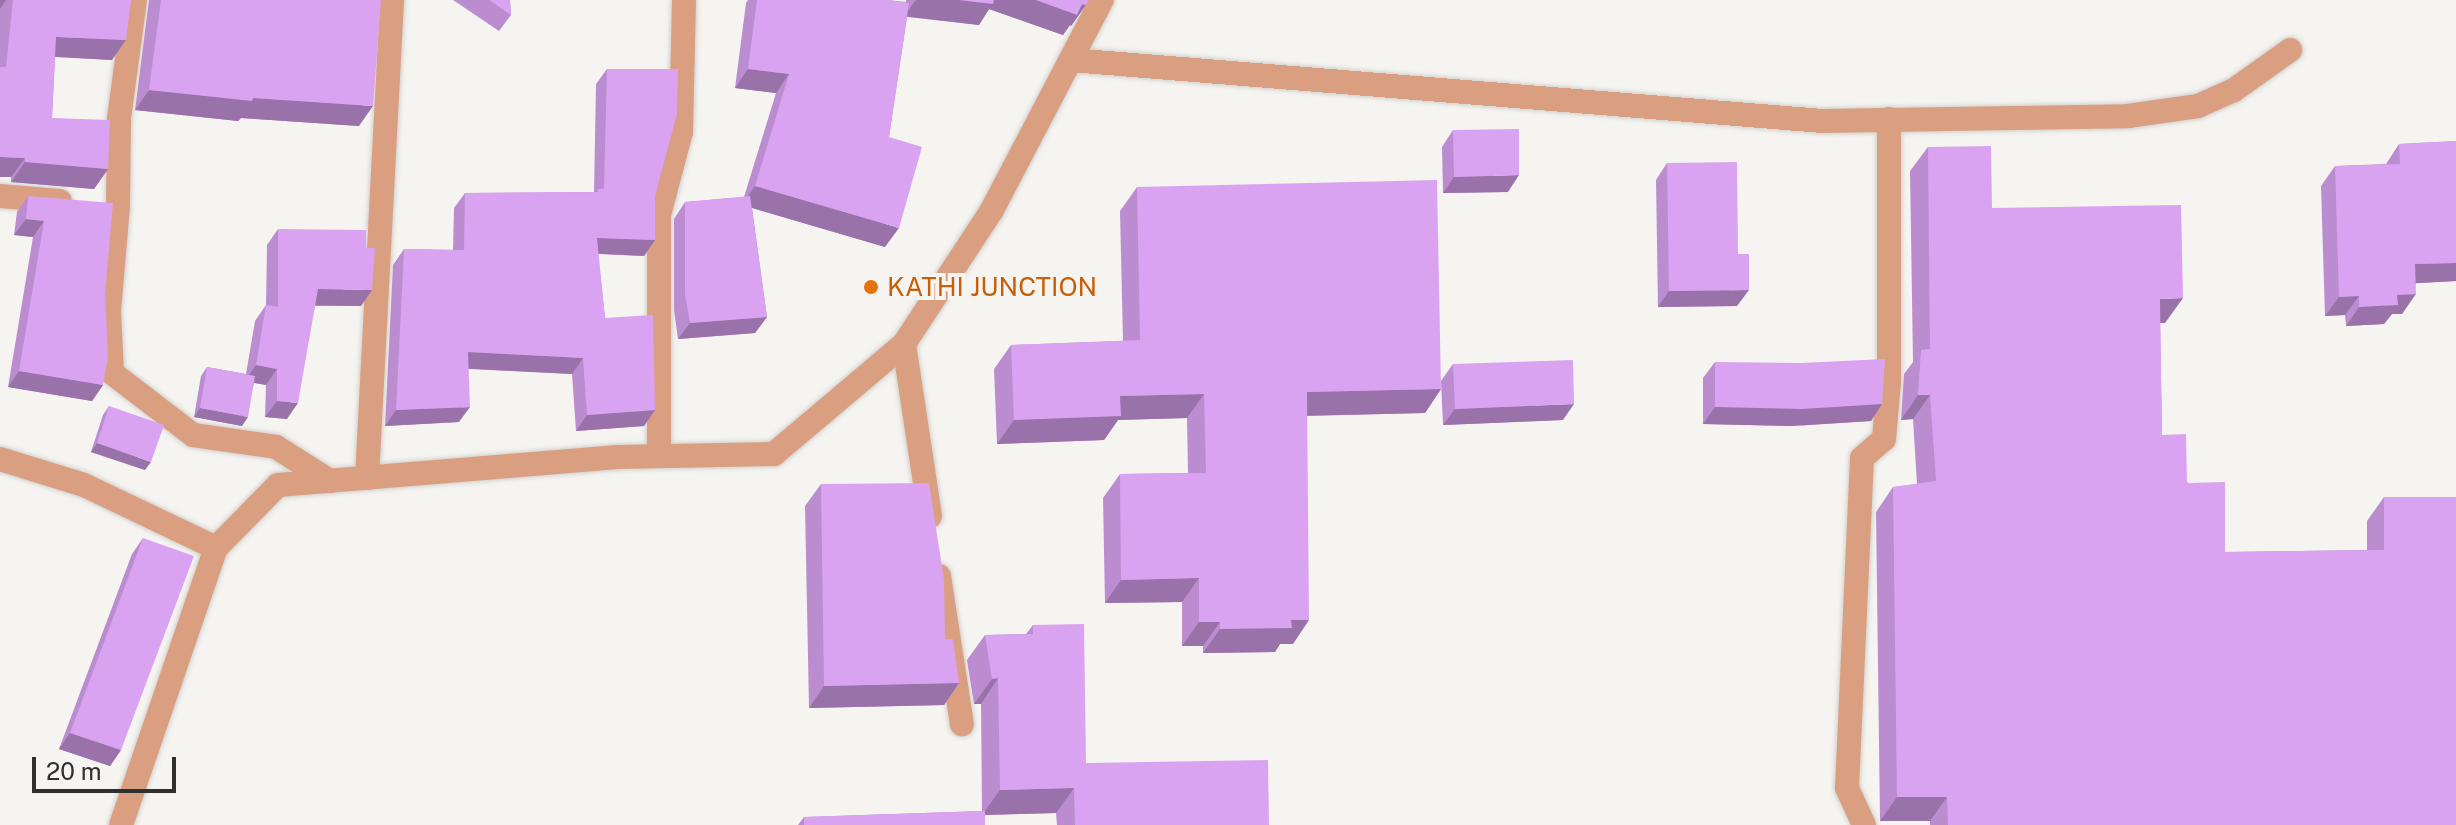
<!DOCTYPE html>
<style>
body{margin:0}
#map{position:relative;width:2456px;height:825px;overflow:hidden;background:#f6f4f1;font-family:"Public Sans",sans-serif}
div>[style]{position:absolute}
.roads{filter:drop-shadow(0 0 2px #d2d1ce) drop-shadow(0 0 2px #d2d1ce)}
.minor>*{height:24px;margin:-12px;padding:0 12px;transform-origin:12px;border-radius:12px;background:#da9f81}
.wall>*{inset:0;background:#bb8cd0}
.shaded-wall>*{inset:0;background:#9972a9}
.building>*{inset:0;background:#daa3f2}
.dots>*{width:22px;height:22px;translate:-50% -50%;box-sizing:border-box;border:4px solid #f6f4f1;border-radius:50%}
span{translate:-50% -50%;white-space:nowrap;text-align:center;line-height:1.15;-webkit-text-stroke:8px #f6f4f1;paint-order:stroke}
.food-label{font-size:26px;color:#c56008}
.left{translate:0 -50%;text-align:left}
.scale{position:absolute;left:32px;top:757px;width:144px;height:36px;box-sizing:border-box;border:4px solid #2f2f2e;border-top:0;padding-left:10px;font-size:24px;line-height:28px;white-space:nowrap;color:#2f2f2e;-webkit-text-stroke:6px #f6f4f1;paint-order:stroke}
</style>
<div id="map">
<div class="roads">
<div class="minor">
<i style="left:135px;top:0;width:120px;rotate:97.7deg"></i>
<i style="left:119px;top:119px;width:87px;rotate:90.7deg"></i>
<i style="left:118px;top:206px;width:105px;rotate:94.9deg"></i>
<i style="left:109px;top:311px;width:62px;rotate:87.2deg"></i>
<i style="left:112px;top:373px;width:102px;rotate:37.4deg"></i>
<i style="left:193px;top:435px;width:84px;rotate:8.2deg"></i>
<i style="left:276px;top:447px;width:64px;rotate:32.2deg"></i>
<i style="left:1071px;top:60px;width:753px;rotate:4.64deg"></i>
<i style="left:1822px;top:121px;width:306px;rotate:-0.9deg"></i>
<i style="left:2128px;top:116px;width:71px;rotate:-8.1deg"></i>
<i style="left:2198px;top:106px;width:39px;rotate:-24deg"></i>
<i style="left:2234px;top:90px;width:69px;rotate:-35.5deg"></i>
<i style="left:0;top:196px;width:60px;rotate:4.8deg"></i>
<i style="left:904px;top:344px;width:174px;rotate:81.4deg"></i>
<i style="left:659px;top:456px;width:241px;rotate:-90deg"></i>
<i style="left:659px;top:215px;width:86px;rotate:-75.2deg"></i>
<i style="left:681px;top:132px;width:132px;rotate:-88.7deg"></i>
<i style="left:0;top:459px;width:88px;rotate:17.2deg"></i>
<i style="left:84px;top:485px;width:146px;rotate:25.5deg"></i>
<i style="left:367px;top:478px;width:479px;rotate:-87deg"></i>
<i style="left:939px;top:576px;width:150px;rotate:81.2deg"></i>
<i style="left:121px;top:825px;width:293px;rotate:-71.1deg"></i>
<i style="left:216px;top:548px;width:88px;rotate:-45.5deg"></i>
<i style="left:278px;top:485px;width:341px;rotate:-4.7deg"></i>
<i style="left:618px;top:457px;width:156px;rotate:-1.1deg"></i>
<i style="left:774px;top:454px;width:170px;rotate:-40.2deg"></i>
<i style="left:904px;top:344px;width:160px;rotate:-56.7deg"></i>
<i style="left:992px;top:210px;width:237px;rotate:-62.4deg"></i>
<i style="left:1864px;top:825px;width:41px;rotate:-114.7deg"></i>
<i style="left:1847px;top:788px;width:330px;rotate:-87.4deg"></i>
<i style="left:1862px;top:458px;width:29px;rotate:-41deg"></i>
<i style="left:1884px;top:439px;width:57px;rotate:-85deg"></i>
<i style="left:1889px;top:382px;width:263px;rotate:-90deg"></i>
</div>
</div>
<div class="wall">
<i style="clip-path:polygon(0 0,131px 0,112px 60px,55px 57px,52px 118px,108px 169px,94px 189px,11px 182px,11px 177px,0 177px)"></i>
<i style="clip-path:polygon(149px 0,381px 0,359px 126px,241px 118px,238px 121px,135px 110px)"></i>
<i style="clip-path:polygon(453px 0,510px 0,511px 15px,499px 31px)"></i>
<i style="clip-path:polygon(748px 0,887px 0,906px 2px,906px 0,1089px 0,1071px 26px,1070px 25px,1063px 35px,989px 9px,979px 25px,907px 17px,889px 137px,885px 247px,752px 208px,767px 317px,755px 333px,678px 339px,674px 310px,674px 219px,685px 202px,744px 197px,776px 93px,735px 88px,746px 3px)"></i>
<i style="clip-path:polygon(607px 69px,655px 196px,655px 240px,644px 256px,598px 254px,605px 318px,655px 410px,644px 426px,576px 431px,572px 374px,468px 369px,459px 422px,385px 426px,393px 265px,404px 249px,453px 250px,454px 208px,465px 193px,594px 192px,596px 84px)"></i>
<i style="clip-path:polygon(1453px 130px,1508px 192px,1443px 193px,1442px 147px)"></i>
<i style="clip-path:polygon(2456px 141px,2456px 281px,2416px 283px,2402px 314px,2392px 314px,2384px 324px,2346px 326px,2345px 315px,2325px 316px,2321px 186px,2335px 166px,2386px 164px,2399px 144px)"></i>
<i style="clip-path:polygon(1928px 147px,1992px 208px,2165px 323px,2160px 323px,2162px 435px,2225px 552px,2367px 550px,2367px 521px,2384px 497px,2456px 825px,1930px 825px,1930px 821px,1880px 821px,1876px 512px,1893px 487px,1917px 484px,1913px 419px,1901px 420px,1904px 374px,1913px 362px,1910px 171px)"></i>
<i style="clip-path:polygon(1667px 163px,1737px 306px,1658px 307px,1656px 180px)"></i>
<i style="clip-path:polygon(1137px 187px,1441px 389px,1425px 413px,1307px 416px,1293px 644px,1280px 644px,1275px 652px,1203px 653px,1203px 646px,1182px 646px,1182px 602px,1105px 603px,1103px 498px,1120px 474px,1188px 473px,1187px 418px,1118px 420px,1104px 440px,997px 444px,994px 369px,1011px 345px,1123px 341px,1120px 211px)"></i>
<i style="clip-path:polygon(28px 196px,105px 294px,103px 385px,92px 401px,8px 387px,33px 237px,14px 235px,17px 212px)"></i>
<i style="clip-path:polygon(278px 229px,361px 306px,315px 306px,287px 419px,265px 417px,266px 385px,254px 383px,242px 426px,194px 417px,201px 376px,207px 367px,246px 374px,255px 321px,266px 305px,267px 245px)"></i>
<i style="clip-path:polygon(1715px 362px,1882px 404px,1871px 421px,1791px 426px,1703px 424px,1703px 378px)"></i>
<i style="clip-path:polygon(1453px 364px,1563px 420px,1443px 425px,1441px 381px)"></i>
<i style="clip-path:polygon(109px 406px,145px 470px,91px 452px,103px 415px)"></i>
<i style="clip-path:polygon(821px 484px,945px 639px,959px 683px,944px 705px,809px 708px,805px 506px)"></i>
<i style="clip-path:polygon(143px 538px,121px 750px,110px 766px,59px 749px,132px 554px)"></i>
<i style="clip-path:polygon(1033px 625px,1086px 763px,1269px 825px,1057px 825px,1056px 813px,985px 815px,985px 825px,798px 825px,804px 817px,982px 811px,981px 704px,974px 704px,967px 660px,985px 635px,1026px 634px)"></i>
</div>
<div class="shaded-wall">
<i style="clip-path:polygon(0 0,6px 0,0 9px)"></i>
<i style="clip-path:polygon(916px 0,1036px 0,1086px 5px,1071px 26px,1070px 25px,1063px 35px,989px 9px,979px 25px,904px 16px)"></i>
<i style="clip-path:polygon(56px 37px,126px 40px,112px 60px,43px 56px)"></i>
<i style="clip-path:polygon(748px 69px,789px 74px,776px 93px,735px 88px)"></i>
<i style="clip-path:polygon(149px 90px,253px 98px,373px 106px,359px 126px,241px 118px,238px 121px,135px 110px)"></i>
<i style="clip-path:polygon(0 157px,25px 158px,11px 177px,0 177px)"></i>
<i style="clip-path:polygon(25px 162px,108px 169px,94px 189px,11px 182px)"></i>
<i style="clip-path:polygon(1519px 175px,1508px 192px,1443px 193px,1454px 177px)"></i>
<i style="clip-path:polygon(755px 186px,899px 228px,885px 247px,742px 205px)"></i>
<i style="clip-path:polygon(26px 219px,44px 221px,33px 237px,14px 235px)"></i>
<i style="clip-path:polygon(597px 238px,655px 240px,644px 256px,585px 253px)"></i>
<i style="clip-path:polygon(2456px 263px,2456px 281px,2402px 284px,2415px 264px)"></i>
<i style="clip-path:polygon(318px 289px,372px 290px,361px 306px,306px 305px)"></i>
<i style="clip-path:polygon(1749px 290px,1737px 306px,1658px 307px,1669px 291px)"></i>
<i style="clip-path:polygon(2416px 294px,2402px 314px,2392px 314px,2384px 324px,2346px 326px,2359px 307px,2397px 295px)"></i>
<i style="clip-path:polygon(2359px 296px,2345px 315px,2325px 316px,2339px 297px)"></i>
<i style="clip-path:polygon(2183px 298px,2165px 323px,2143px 323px,2160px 299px)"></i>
<i style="clip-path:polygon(767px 317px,755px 333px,678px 339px,690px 323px)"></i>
<i style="clip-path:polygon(468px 352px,583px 358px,572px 374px,457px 368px)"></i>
<i style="clip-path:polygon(256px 365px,277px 369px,266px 385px,245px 381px)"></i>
<i style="clip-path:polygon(19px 371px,103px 385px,92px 401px,8px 387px)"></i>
<i style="clip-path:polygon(1441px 389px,1425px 413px,1290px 416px,1307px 392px)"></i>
<i style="clip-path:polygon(1204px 394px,1187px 418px,1118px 420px,1104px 440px,997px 444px,1014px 420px,1120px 396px)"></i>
<i style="clip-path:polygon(1918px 395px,1930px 395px,1913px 419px,1901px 420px)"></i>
<i style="clip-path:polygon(277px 401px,298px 403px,287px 419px,265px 417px)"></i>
<i style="clip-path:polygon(1574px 404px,1563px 420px,1443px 425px,1455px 409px)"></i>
<i style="clip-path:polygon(1882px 404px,1871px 421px,1791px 426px,1703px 424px,1715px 407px)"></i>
<i style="clip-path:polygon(470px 407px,459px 422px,385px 426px,396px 410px)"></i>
<i style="clip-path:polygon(200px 408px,248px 417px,242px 426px,194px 417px)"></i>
<i style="clip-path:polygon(655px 410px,644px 426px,576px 431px,587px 415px)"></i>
<i style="clip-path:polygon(97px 443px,151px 462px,145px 470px,91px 452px)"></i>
<i style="clip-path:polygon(1199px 578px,1182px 602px,1105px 603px,1121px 580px)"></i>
<i style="clip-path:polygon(1291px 620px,1309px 620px,1293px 644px,1280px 644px,1275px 652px,1203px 653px,1220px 629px)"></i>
<i style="clip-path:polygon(1199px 622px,1220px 622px,1203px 646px,1182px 646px)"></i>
<i style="clip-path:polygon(998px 678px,981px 704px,974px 704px,992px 679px)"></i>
<i style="clip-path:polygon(959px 683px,944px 705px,809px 708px,824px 686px)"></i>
<i style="clip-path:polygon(70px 733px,121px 750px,110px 766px,59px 749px)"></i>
<i style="clip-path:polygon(1074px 788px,1056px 813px,982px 815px,1000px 790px)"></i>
<i style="clip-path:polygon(1897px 797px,1947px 797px,1930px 821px,1880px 821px)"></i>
</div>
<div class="building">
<i style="clip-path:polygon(13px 0,131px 0,126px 40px,56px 37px,52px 118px,110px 120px,108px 169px,25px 162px,25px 158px,0 157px,0 67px,6px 67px)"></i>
<i style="clip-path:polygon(161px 0,381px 0,373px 106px,253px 98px,252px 101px,149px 90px)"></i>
<i style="clip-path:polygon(489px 0,510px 0,511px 15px)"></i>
<i style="clip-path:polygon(757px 0,887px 0,909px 3px,889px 137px,922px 147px,899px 228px,755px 186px,789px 74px,748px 69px)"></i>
<i style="clip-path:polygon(958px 0,994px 0,993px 4px)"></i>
<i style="clip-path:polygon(1036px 0,1089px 0,1086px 5px,1082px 4px,1077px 15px)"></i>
<i style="clip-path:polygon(607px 69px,678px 69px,677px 114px,655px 196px,655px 240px,597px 238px,605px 318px,653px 315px,655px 410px,587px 415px,583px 358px,468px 352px,470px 407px,396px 410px,404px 249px,464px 250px,465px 193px,598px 192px,598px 189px,604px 189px)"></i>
<i style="clip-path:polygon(1519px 129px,1519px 175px,1454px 177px,1453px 130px)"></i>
<i style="clip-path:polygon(2456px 141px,2456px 263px,2415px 264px,2416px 294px,2397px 295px,2398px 305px,2359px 307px,2359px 296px,2339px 297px,2335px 166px,2400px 164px,2399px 144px)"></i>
<i style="clip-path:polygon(1991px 146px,1992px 208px,2181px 205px,2183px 298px,2160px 299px,2162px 435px,2186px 434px,2187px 483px,2225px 482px,2225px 552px,2384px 550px,2384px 497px,2456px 497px,2456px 825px,1948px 825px,1947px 797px,1897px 797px,1893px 487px,1936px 481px,1930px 395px,1918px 395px,1921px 350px,1930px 349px,1928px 147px)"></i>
<i style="clip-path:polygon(1737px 162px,1738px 254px,1749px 254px,1749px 290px,1669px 291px,1667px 163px)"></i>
<i style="clip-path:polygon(1437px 180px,1441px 389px,1307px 392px,1309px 620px,1291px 620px,1292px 628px,1220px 629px,1220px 622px,1199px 622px,1199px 578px,1121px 580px,1120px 474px,1206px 473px,1204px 394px,1120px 396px,1121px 416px,1014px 420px,1011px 345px,1140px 340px,1137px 187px)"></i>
<i style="clip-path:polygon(28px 196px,113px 203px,105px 294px,108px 356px,103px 385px,19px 371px,44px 221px,26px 219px)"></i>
<i style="clip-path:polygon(750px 196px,767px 317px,690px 323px,685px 294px,685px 202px)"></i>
<i style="clip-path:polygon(278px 229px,366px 230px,366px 248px,375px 248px,372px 290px,318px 289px,298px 403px,277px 401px,277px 369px,256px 365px,266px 305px,278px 307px)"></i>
<i style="clip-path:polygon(1885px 359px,1882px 404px,1802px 409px,1715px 407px,1715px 362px,1801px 363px)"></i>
<i style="clip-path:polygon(1573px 360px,1574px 404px,1455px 409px,1453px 364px)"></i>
<i style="clip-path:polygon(207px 367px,255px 376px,248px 417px,200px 408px)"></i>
<i style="clip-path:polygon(109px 406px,164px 425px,151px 462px,97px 443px)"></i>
<i style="clip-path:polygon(929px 483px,944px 580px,945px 639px,953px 639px,959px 683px,824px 686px,821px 484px)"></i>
<i style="clip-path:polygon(143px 538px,194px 556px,121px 750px,70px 733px)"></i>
<i style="clip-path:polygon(1084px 624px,1086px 763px,1268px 760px,1269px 825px,1075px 825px,1074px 788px,1000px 790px,998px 678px,992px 679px,985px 635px,1033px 634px,1033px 625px)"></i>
<i style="clip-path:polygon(985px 811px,985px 825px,804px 825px,804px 817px)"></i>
</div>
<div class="dots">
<i style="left:871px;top:287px;background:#e8710a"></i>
</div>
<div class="food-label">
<span class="left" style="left:887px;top:287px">KATHI JUNCTION</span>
</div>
<div class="scale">20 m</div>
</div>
